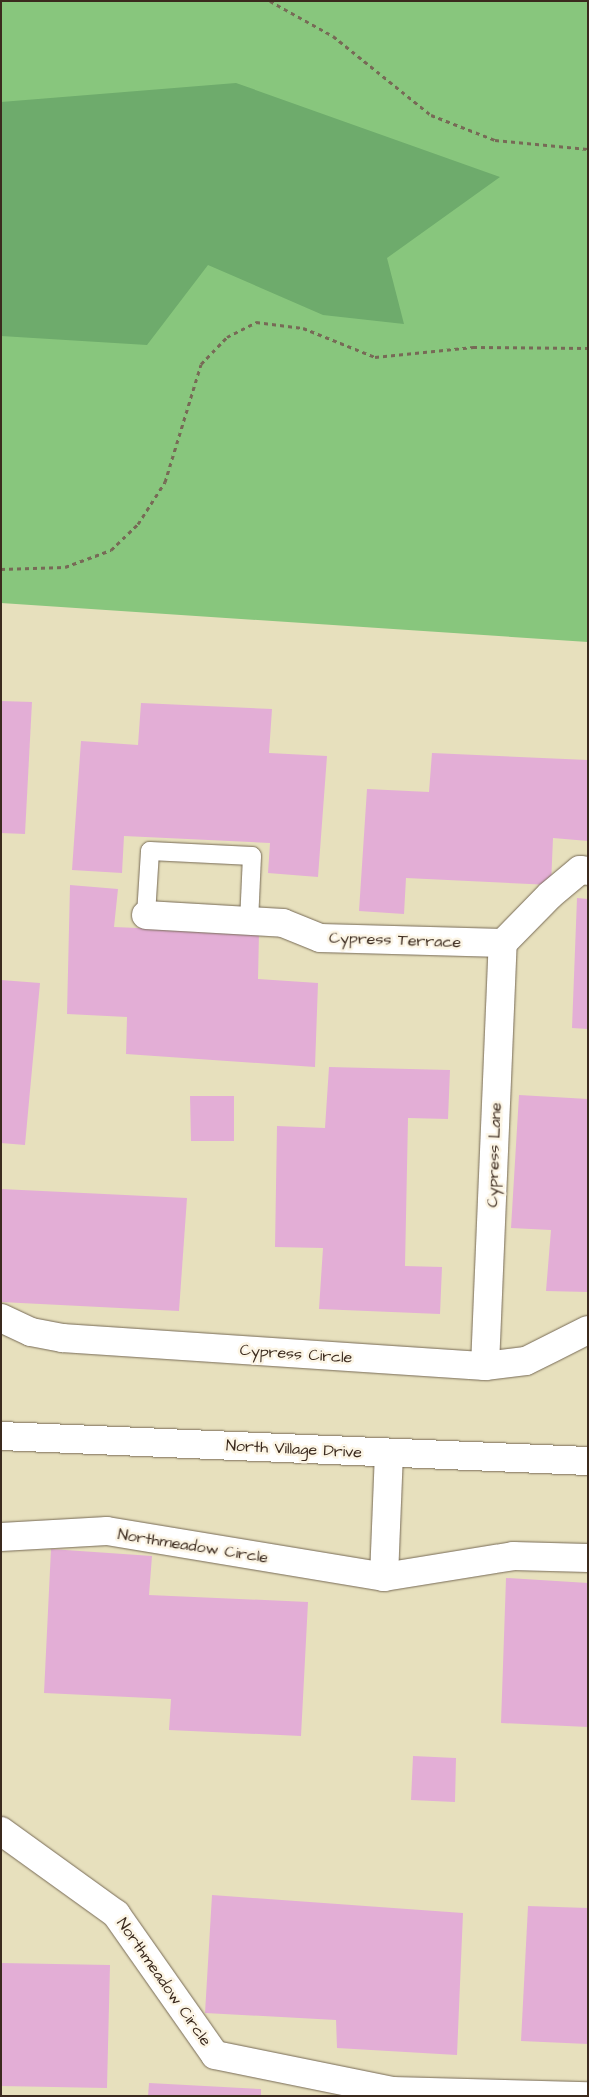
<!DOCTYPE html>
<style>
body{margin:0}
#map{position:relative;width:589px;height:2097px;overflow:hidden;background:#e7e0bd;font-family:"Architects Daughter",sans-serif}
div>[style]{position:absolute}
.green>*{inset:0;background:#88c67d}
.forest>*{inset:0;background:#6eab6c}
.building>*{inset:0;background:#e3aed6}
.path>*{height:3px;margin-top:-1.5px;transform-origin:0;background:repeating-linear-gradient(90deg,#776a56 0 4px,transparent 0 8px)}
.roads{filter:drop-shadow(0 0 1px #776a56) drop-shadow(0 0 1px #776a56)}
.service>*{height:18px;margin:-9px;padding:0 9px;transform-origin:9px;border-radius:9px;background:#fff}
.minor>*{height:28px;margin:-14px;padding:0 14px;transform-origin:14px;border-radius:14px;background:#fff}
.tertiary>*{height:28px;margin:-14px;padding:0 14px;transform-origin:14px;border-radius:14px;background:#fff}
span{translate:-50% -50%;white-space:nowrap;text-align:center;line-height:1.15;-webkit-text-stroke:5px #fcf5e5;paint-order:stroke}
.street-label{font-size:16px;color:#3b2a1e}
.frame{position:absolute;inset:0;border:2px solid #3b2a1e;pointer-events:none}
</style>
<div id="map">
<div class="green">
<i style="clip-path:polygon(1px 1px,588px 1px,588px 642px,1px 603px)"></i>
</div>
<div class="forest">
<i style="clip-path:polygon(236px 83px,500px 177px,387px 258px,404px 324px,323px 315px,208px 265px,147px 345px,1px 336px,1px 102px)"></i>
</div>
<div class="building">
<i style="clip-path:polygon(1px 701px,32px 702px,25px 834px,1px 833px)"></i>
<i style="clip-path:polygon(141px 703px,272px 709px,269px 753px,327px 756px,318px 877px,268px 873px,270px 843px,124px 836px,122px 873px,72px 870px,81px 741px,138px 745px)"></i>
<i style="clip-path:polygon(432px 753px,588px 760px,588px 841px,553px 838px,551px 885px,406px 878px,404px 914px,359px 911px,367px 789px,429px 792px)"></i>
<i style="clip-path:polygon(70px 885px,118px 889px,114px 927px,259px 933px,258px 979px,318px 983px,315px 1067px,126px 1054px,127px 1017px,67px 1014px)"></i>
<i style="clip-path:polygon(577px 898px,588px 899px,588px 1029px,572px 1028px)"></i>
<i style="clip-path:polygon(1px 980px,40px 983px,25px 1145px,1px 1143px)"></i>
<i style="clip-path:polygon(329px 1067px,450px 1070px,448px 1119px,408px 1118px,405px 1266px,442px 1267px,440px 1314px,319px 1309px,323px 1248px,275px 1247px,277px 1126px,325px 1128px)"></i>
<i style="clip-path:polygon(519px 1095px,588px 1099px,588px 1292px,546px 1291px,551px 1230px,511px 1228px)"></i>
<i style="clip-path:polygon(190px 1096px,234px 1096px,234px 1141px,191px 1141px)"></i>
<i style="clip-path:polygon(1px 1189px,187px 1198px,179px 1311px,1px 1302px)"></i>
<i style="clip-path:polygon(51px 1549px,152px 1556px,149px 1595px,308px 1602px,301px 1736px,169px 1730px,171px 1699px,44px 1693px)"></i>
<i style="clip-path:polygon(506px 1578px,588px 1583px,588px 1727px,501px 1723px)"></i>
<i style="clip-path:polygon(413px 1756px,456px 1758px,455px 1802px,411px 1800px)"></i>
<i style="clip-path:polygon(212px 1895px,463px 1913px,457px 2055px,337px 2048px,336px 2020px,205px 2013px)"></i>
<i style="clip-path:polygon(528px 1906px,588px 1908px,588px 2044px,521px 2041px)"></i>
<i style="clip-path:polygon(1px 1963px,110px 1965px,107px 2088px,1px 2086px)"></i>
<i style="clip-path:polygon(149px 2083px,261px 2089px,261px 2096px,148px 2096px)"></i>
</div>
<div class="path">
<i style="left:270px;top:1px;width:72px;rotate:29.1deg"></i>
<i style="left:333px;top:36px;width:126px;rotate:38.9deg"></i>
<i style="left:431px;top:115px;width:69px;rotate:21.3deg"></i>
<i style="left:495px;top:140px;width:93px;rotate:5.5deg"></i>
<i style="left:1px;top:569px;width:64px;rotate:-1.8deg"></i>
<i style="left:65px;top:567px;width:49px;rotate:-20.3deg"></i>
<i style="left:111px;top:550px;width:37px;rotate:-44deg"></i>
<i style="left:138px;top:524px;width:50px;rotate:-57.3deg"></i>
<i style="left:165px;top:482px;width:123px;rotate:-73deg"></i>
<i style="left:201px;top:364px;width:37px;rotate:-46deg"></i>
<i style="left:227px;top:337px;width:33px;rotate:-27deg"></i>
<i style="left:256px;top:322px;width:47px;rotate:7.3deg"></i>
<i style="left:303px;top:328px;width:78px;rotate:21.9deg"></i>
<i style="left:375px;top:357px;width:99px;rotate:-5.8deg"></i>
<i style="left:473px;top:347px;width:115px;rotate:0.5deg"></i>
</div>
<div class="roads">
<div class="service">
<i style="left:146px;top:915px;width:64px;rotate:-86.4deg"></i>
<i style="left:150px;top:851px;width:102px;rotate:2.8deg"></i>
<i style="left:252px;top:856px;width:65px;rotate:92.6deg"></i>
</div>
<div class="minor">
<i style="left:146px;top:915px;width:137px;rotate:3.3deg"></i>
<i style="left:283px;top:923px;width:40px;rotate:22deg"></i>
<i style="left:320px;top:938px;width:183px;rotate:1.6deg"></i>
<i style="left:503px;top:943px;width:67px;rotate:-45.6deg"></i>
<i style="left:550px;top:895px;width:39px;rotate:-40deg"></i>
<i style="left:580px;top:870px;width:8px;rotate:7deg"></i>
<i style="left:1px;top:1318px;width:33px;rotate:25deg"></i>
<i style="left:31px;top:1332px;width:32px;rotate:11deg"></i>
<i style="left:62px;top:1338px;width:424px;rotate:3.8deg"></i>
<i style="left:485px;top:1366px;width:41px;rotate:-7deg"></i>
<i style="left:526px;top:1361px;width:69px;rotate:-26.6deg"></i>
<i style="left:485px;top:1366px;width:423px;rotate:-87.6deg"></i>
<i style="left:1px;top:1537px;width:106px;rotate:-3.2deg"></i>
<i style="left:107px;top:1531px;width:281px;rotate:9.4deg"></i>
<i style="left:384px;top:1577px;width:131px;rotate:-9.2deg"></i>
<i style="left:513px;top:1556px;width:75px;rotate:1.5deg"></i>
<i style="left:384px;top:1577px;width:124px;rotate:-87.7deg"></i>
<i style="left:1px;top:1831px;width:142px;rotate:35.8deg"></i>
<i style="left:116px;top:1914px;width:172px;rotate:54.9deg"></i>
<i style="left:215px;top:2055px;width:181px;rotate:11.5deg"></i>
<i style="left:392px;top:2091px;width:196px;rotate:1.5deg"></i>
</div>
<div class="tertiary">
<i style="left:1px;top:1436px;width:588px;rotate:2.44deg"></i>
</div>
</div>
<div class="street-label">
<span style="left:395px;top:940px;rotate:2deg">Cypress Terrace</span>
<span style="left:494px;top:1155px;rotate:-88deg">Cypress Lane</span>
<span style="left:296px;top:1354px;rotate:4deg">Cypress Circle</span>
<span style="left:294px;top:1449px;rotate:3deg">North Village Drive</span>
<span style="left:193px;top:1546px;rotate:9deg">Northmeadow Circle</span>
<span style="left:164px;top:1982px;rotate:55deg">Northmeadow Circle</span>
</div>
<div class="frame"></div>
</div>
